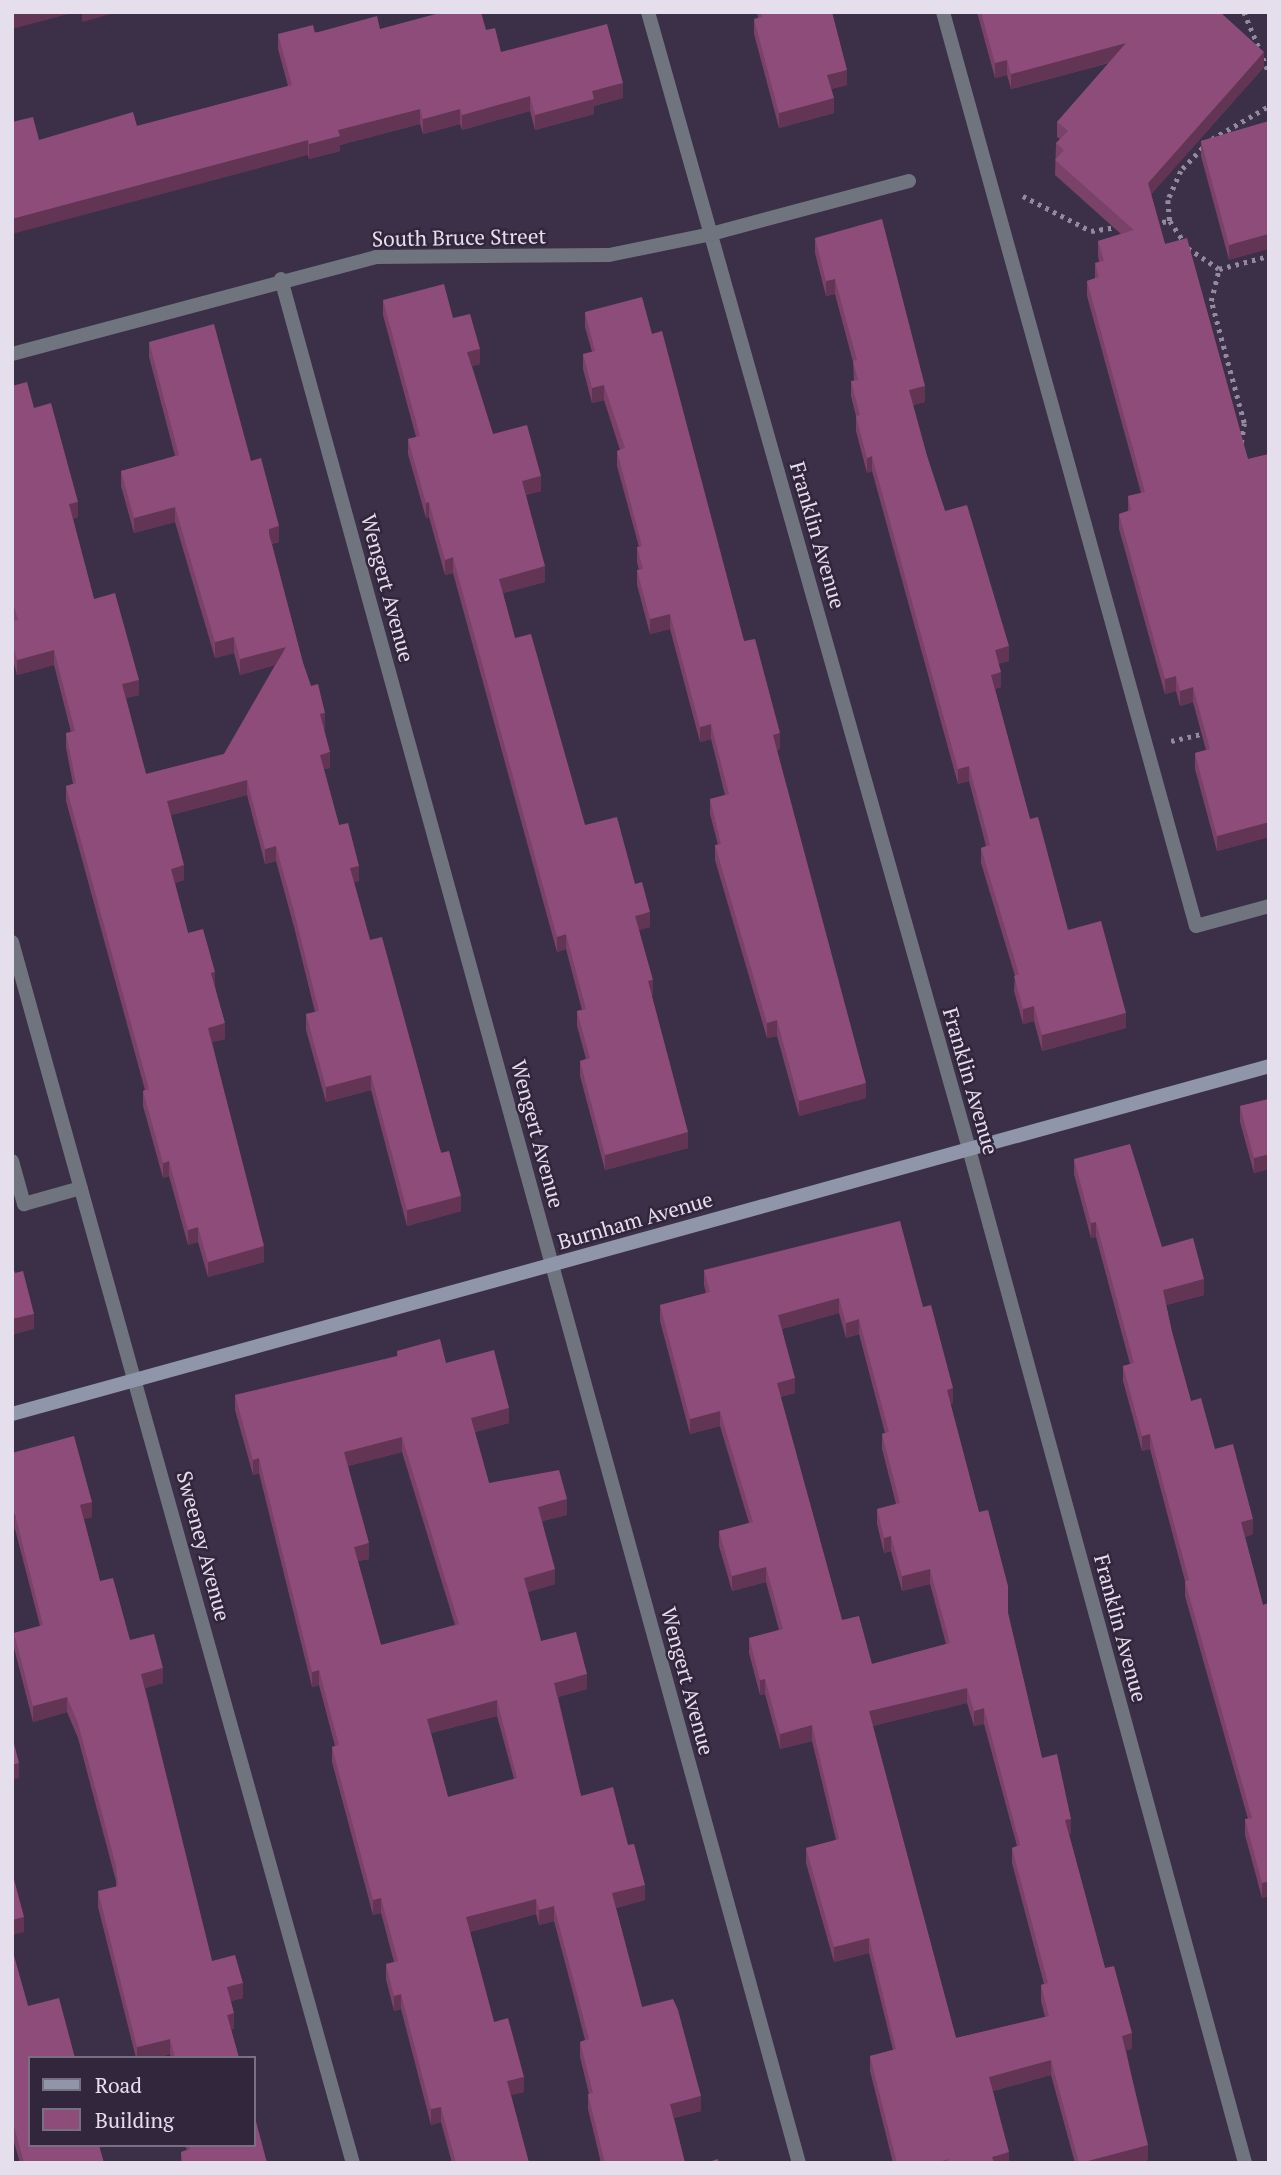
<!DOCTYPE html>
<style>
body{margin:0}
#map{position:relative;width:1281px;height:2175px;overflow:hidden;background:#3b3047;font-family:"PT Serif",serif}
div>[style]{position:absolute}
.path>*{height:4.5px;margin-top:-2.25px;transform-origin:0;background:repeating-linear-gradient(90deg,#938a9d 0 3.5px,transparent 0 8.5px)}
.lane>*{height:14px;margin:-7px;padding:0 7px;transform-origin:7px;border-radius:7px;background:#70747f}
.street>*{height:14px;margin:-7px;padding:0 7px;transform-origin:7px;border-radius:7px;background:#70747f}
.secondary>*{height:14px;margin:-7px;padding:0 7px;transform-origin:7px;border-radius:7px;background:#9096a9}
.wall>*{inset:0;background:#7a4169}
.shaded-wall>*{inset:0;background:#633555}
.building>*{inset:0;background:#8e4c7a}
span{translate:-50% -50%;white-space:nowrap;text-align:center;line-height:1.15;-webkit-text-stroke:5px #31263c;paint-order:stroke}
.street-label{font-size:21px;color:#e5deed}
.frame{position:absolute;inset:0;border:14px solid #e5deed;pointer-events:none}
.legend{position:absolute;left:28px;top:2056px;width:228px;height:91px;box-sizing:border-box;background:#31263c;border:2px solid #797083;margin:0;padding:9px 12px;list-style:none;font-size:21px;color:#e5deed}
.legend li{display:flex;align-items:center;gap:14px;height:35px}
.legend b{width:35px;border:2px solid #797083}
</style>
<div id="map">
<div class="path">
<i style="left:1244px;top:12px;width:41px;rotate:67.2deg"></i>
<i style="left:1263px;top:58px;width:16px;rotate:68deg"></i>
<i style="left:1212px;top:139px;width:66px;rotate:-30.1deg"></i>
<i style="left:1203px;top:148px;width:32px;rotate:134deg"></i>
<i style="left:1181px;top:171px;width:32px;rotate:114deg"></i>
<i style="left:1168px;top:200px;width:21px;rotate:85deg"></i>
<i style="left:1170px;top:221px;width:32px;rotate:56deg"></i>
<i style="left:1188px;top:248px;width:37px;rotate:34deg"></i>
<i style="left:1023px;top:196px;width:76px;rotate:27.2deg"></i>
<i style="left:1091px;top:231px;width:26px;rotate:-9deg"></i>
<i style="left:1154px;top:223px;width:16px;rotate:-7deg"></i>
<i style="left:1241px;top:443px;width:20px;rotate:-81deg"></i>
<i style="left:1244px;top:423px;width:126px;rotate:-105.1deg"></i>
<i style="left:1211px;top:301px;width:33px;rotate:-76deg"></i>
<i style="left:1219px;top:269px;width:52px;rotate:-14.6deg"></i>
<i style="left:1171px;top:741px;width:37px;rotate:-13deg"></i>
</div>
<div class="lane">
<i style="left:943px;top:12px;width:948px;rotate:74.53deg"></i>
<i style="left:1196px;top:926px;width:76px;rotate:-15.3deg"></i>
<i style="left:12px;top:1161px;width:45px;rotate:74.4deg"></i>
<i style="left:24px;top:1204px;width:59px;rotate:-15.7deg"></i>
</div>
<div class="street">
<i style="left:648px;top:12px;width:1181px;rotate:74.23deg"></i>
<i style="left:969px;top:1149px;width:1051px;rotate:74.77deg"></i>
<i style="left:281px;top:279px;width:1954px;rotate:74.63deg"></i>
<i style="left:12px;top:354px;width:377px;rotate:-14.9deg"></i>
<i style="left:376px;top:257px;width:233px;rotate:-0.5deg"></i>
<i style="left:609px;top:255px;width:104px;rotate:-11.6deg"></i>
<i style="left:711px;top:234px;width:205px;rotate:-15deg"></i>
<i style="left:12px;top:942px;width:1268px;rotate:74.4deg"></i>
</div>
<div class="secondary">
<i style="left:12px;top:1414px;width:1304px;rotate:-15.47deg"></i>
</div>
<div class="wall">
<i style="clip-path:polygon(757px 12px,832px 12px,847px 85px,831px 89px,834px 113px,779px 128px,754px 34px,754px 19px,758px 18px)"></i>
<i style="clip-path:polygon(977px 12px,1220px 12px,1264px 67px,1151px 194px,1165px 244px,1248px 459px,1269px 454px,1269px 837px,1217px 851px,1195px 769px,1195px 753px,1206px 750px,1193px 702px,1180px 706px,1176px 691px,1165px 694px,1119px 529px,1119px 514px,1128px 511px,1128px 496px,1141px 493px,1087px 296px,1087px 281px,1095px 278px,1095px 263px,1099px 262px,1098px 256px,1098px 241px,1121px 234px,1055px 175px,1056px 143px,1060px 139px,1057px 137px,1057px 122px,1109px 63px,1011px 89px,1007px 75px,995px 78px)"></i>
<i style="clip-path:polygon(380px 29px,486px 30px,501px 52px,623px 98px,594px 106px,594px 114px,535px 130px,530px 111px,462px 130px,460px 124px,423px 134px,420px 124px,340px 145px,340px 151px,309px 159px,308px 155px,39px 140px,137px 126px,288px 86px,278px 49px,278px 34px)"></i>
<i style="clip-path:polygon(1269px 121px,1229px 260px,1201px 156px,1201px 141px)"></i>
<i style="clip-path:polygon(815px 238px,925px 402px,913px 405px,927px 456px,945px 511px,1009px 661px,998px 664px,1001px 687px,995px 689px,1030px 819px,1068px 930px,1126px 1028px,1042px 1051px,1034px 1021px,1023px 1024px,1014px 991px,1015px 976px,981px 863px,981px 848px,986px 846px,969px 781px,958px 784px,872px 471px,867px 473px,856px 431px,856px 416px,851px 396px,851px 381px,854px 381px,853px 362px,835px 294px,826px 296px,815px 253px)"></i>
<i style="clip-path:polygon(383px 300px,453px 318px,480px 364px,472px 366px,493px 434px,541px 491px,526px 495px,545px 582px,503px 593px,515px 638px,585px 825px,635px 884px,650px 927px,639px 930px,653px 995px,651px 995px,688px 1148px,605px 1170px,580px 1076px,580px 1061px,586px 1059px,577px 1026px,577px 1011px,582px 1010px,566px 949px,557px 952px,453px 573px,445px 575px,429px 517px,426px 518px,408px 454px,408px 439px,416px 437px,383px 315px)"></i>
<i style="clip-path:polygon(585px 312px,652px 334px,744px 641px,780px 749px,776px 750px,866px 1098px,799px 1116px,777px 1036px,767px 1038px,715px 860px,715px 845px,718px 845px,710px 814px,710px 799px,725px 795px,711px 739px,700px 742px,670px 629px,650px 634px,637px 585px,637px 570px,639px 570px,637px 562px,637px 547px,639px 547px,617px 466px,617px 451px,620px 450px,604px 400px,592px 403px,583px 369px,583px 354px,592px 352px,585px 327px)"></i>
<i style="clip-path:polygon(149px 342px,251px 461px,279px 542px,272px 544px,303px 663px,325px 728px,324px 729px,330px 768px,324px 769px,339px 825px,359px 881px,354px 882px,370px 940px,461px 1211px,407px 1226px,371px 1090px,326px 1102px,306px 1030px,306px 1014px,315px 1012px,294px 927px,276px 861px,265px 864px,247px 795px,171px 815px,184px 880px,175px 883px,188px 933px,215px 987px,225px 1039px,212px 1042px,264px 1262px,208px 1277px,198px 1242px,188px 1245px,169px 1176px,163px 1178px,143px 1106px,143px 1091px,145px 1090px,66px 801px,66px 786px,73px 784px,66px 748px,66px 733px,71px 732px,54px 665px,17px 675px,12px 656px,12px 621px,14px 621px,12px 614px,12px 386px,34px 408px,78px 517px,73px 519px,94px 599px,139px 695px,126px 698px,146px 774px,224px 754px,275px 665px,240px 675px,234px 653px,215px 658px,175px 522px,134px 533px,121px 486px,121px 471px,175px 456px,149px 357px)"></i>
<i style="clip-path:polygon(1269px 1099px,1269px 1169px,1254px 1173px,1240px 1122px,1240px 1106px)"></i>
<i style="clip-path:polygon(1074px 1159px,1162px 1247px,1204px 1295px,1166px 1305px,1172px 1332px,1191px 1401px,1215px 1449px,1253px 1534px,1245px 1537px,1263px 1605px,1269px 1603px,1269px 1896px,1262px 1898px,1245px 1835px,1245px 1819px,1248px 1819px,1185px 1596px,1185px 1581px,1150px 1449px,1142px 1451px,1123px 1381px,1123px 1366px,1130px 1364px,1096px 1237px,1091px 1238px,1074px 1174px)"></i>
<i style="clip-path:polygon(evenodd,704px 1270px,923px 1307px,953px 1403px,950px 1404px,979px 1512px,1008px 1613px,1042px 1758px,1071px 1834px,1069px 1834px,1105px 1968px,1132px 2049px,1126px 2050px,1148px 2160px,1137px 2163px,1075px 2163px,1051px 2075px,993px 2091px,1009px 2163px,893px 2163px,870px 2071px,870px 2056px,893px 2050px,869px 1953px,834px 1962px,806px 1863px,806px 1848px,836px 1840px,812px 1741px,780px 1749px,765px 1694px,760px 1695px,749px 1653px,749px 1638px,779px 1630px,766px 1582px,732px 1591px,719px 1546px,719px 1531px,749px 1523px,720px 1426px,690px 1434px,660px 1321px,660px 1305px,706px 1293px,704px 1285px,704px 1270px,839px 1313px,846px 1338px,859px 1334px,885px 1433px,882px 1434px,882px 1449px,896px 1504px,877px 1509px,877px 1524px,884px 1553px,891px 1551px,902px 1591px,930px 1584px,946px 1644px,872px 1664px,842px 1620px,780px 1397px,795px 1393px,782px 1329px,839px 1313px,704px 1270px,967px 1703px,974px 1726px,984px 1724px,1017px 1846px,1012px 1848px,1012px 1863px,1044px 1984px,1041px 1985px,1041px 2001px,1045px 2017px,956px 2038px,872px 1726px,967px 1703px)"></i>
<i style="clip-path:polygon(evenodd,397px 1351px,446px 1363px,509px 1423px,475px 1432px,489px 1483px,567px 1515px,542px 1521px,555px 1584px,528px 1592px,541px 1641px,587px 1689px,558px 1697px,581px 1796px,628px 1845px,645px 1900px,616px 1908px,642px 2007px,701px 2111px,674px 2118px,685px 2163px,601px 2163px,588px 2109px,588px 2094px,589px 2094px,580px 2057px,580px 2042px,585px 2040px,572px 1989px,554px 1921px,539px 1925px,536px 1914px,470px 1932px,494px 2022px,524px 2092px,511px 2095px,529px 2163px,452px 2163px,441px 2122px,431px 2125px,401px 2009px,394px 2011px,386px 1979px,386px 1964px,394px 1962px,381px 1913px,373px 1915px,332px 1762px,332px 1747px,335px 1746px,319px 1685px,312px 1687px,259px 1473px,253px 1475px,235px 1410px,235px 1395px,397px 1356px,397px 1351px,402px 1452px,455px 1625px,381px 1645px,358px 1561px,369px 1559px,348px 1466px,402px 1452px,397px 1351px,497px 1716px,514px 1779px,448px 1797px,431px 1733px,497px 1716px)"></i>
<i style="clip-path:polygon(12px 1453px,92px 1517px,84px 1519px,100px 1581px,130px 1640px,163px 1683px,145px 1688px,212px 1961px,243px 1998px,231px 2001px,234px 2029px,231px 2029px,239px 2058px,171px 2058px,170px 2054px,156px 2058px,136px 2058px,98px 1907px,98px 1891px,116px 1887px,116px 1881px,78px 1738px,67px 1712px,33px 1722px,14px 1648px,14px 1633px,40px 1626px,15px 1529px)"></i>
<i style="clip-path:polygon(12px 1949px,28px 2006px,104px 2163px,20px 2163px,12px 2135px)"></i>
<i style="clip-path:polygon(185px 2145px,254px 2145px,267px 2163px,181px 2163px,181px 2152px,187px 2150px)"></i>
</div>
<div class="shaded-wall">
<i style="clip-path:polygon(20px 12px,76px 12px,12px 29px,12px 14px)"></i>
<i style="clip-path:polygon(82px 12px,118px 12px,82px 22px)"></i>
<i style="clip-path:polygon(1126px 43px,1126px 58px,1011px 89px,1011px 74px)"></i>
<i style="clip-path:polygon(1264px 52px,1264px 67px,1148px 198px,1148px 183px)"></i>
<i style="clip-path:polygon(1007px 60px,1007px 75px,995px 78px,995px 63px)"></i>
<i style="clip-path:polygon(847px 70px,847px 85px,827px 90px,827px 75px)"></i>
<i style="clip-path:polygon(623px 83px,623px 98px,594px 106px,594px 114px,535px 130px,535px 115px,592px 91px)"></i>
<i style="clip-path:polygon(530px 96px,530px 111px,462px 130px,462px 115px)"></i>
<i style="clip-path:polygon(834px 98px,834px 113px,779px 128px,779px 113px)"></i>
<i style="clip-path:polygon(420px 109px,420px 124px,340px 145px,340px 151px,309px 159px,309px 144px,338px 130px)"></i>
<i style="clip-path:polygon(460px 109px,460px 124px,423px 134px,423px 119px)"></i>
<i style="clip-path:polygon(308px 140px,308px 155px,12px 234px,12px 219px)"></i>
<i style="clip-path:polygon(1269px 234px,1269px 249px,1229px 260px,1229px 245px)"></i>
<i style="clip-path:polygon(835px 279px,835px 294px,826px 296px,826px 281px)"></i>
<i style="clip-path:polygon(480px 349px,480px 364px,467px 367px,467px 352px)"></i>
<i style="clip-path:polygon(604px 385px,604px 400px,592px 403px,592px 388px)"></i>
<i style="clip-path:polygon(925px 386px,925px 402px,909px 406px,909px 390px)"></i>
<i style="clip-path:polygon(872px 456px,872px 471px,867px 473px,867px 458px)"></i>
<i style="clip-path:polygon(541px 476px,541px 491px,522px 496px,522px 481px)"></i>
<i style="clip-path:polygon(78px 502px,78px 517px,69px 520px,69px 504px)"></i>
<i style="clip-path:polygon(429px 502px,429px 517px,426px 518px,426px 503px)"></i>
<i style="clip-path:polygon(175px 507px,175px 522px,134px 533px,134px 518px)"></i>
<i style="clip-path:polygon(279px 526px,279px 542px,269px 544px,269px 529px)"></i>
<i style="clip-path:polygon(453px 557px,453px 573px,445px 575px,445px 560px)"></i>
<i style="clip-path:polygon(545px 566px,545px 582px,499px 594px,499px 579px)"></i>
<i style="clip-path:polygon(670px 614px,670px 629px,650px 634px,650px 619px)"></i>
<i style="clip-path:polygon(234px 637px,234px 653px,215px 658px,215px 642px)"></i>
<i style="clip-path:polygon(1009px 646px,1009px 661px,995px 665px,995px 650px)"></i>
<i style="clip-path:polygon(286px 647px,286px 662px,240px 675px,240px 659px)"></i>
<i style="clip-path:polygon(54px 650px,54px 665px,17px 675px,17px 660px)"></i>
<i style="clip-path:polygon(1001px 672px,1001px 687px,991px 690px,991px 675px)"></i>
<i style="clip-path:polygon(1176px 676px,1176px 691px,1165px 694px,1165px 679px)"></i>
<i style="clip-path:polygon(139px 680px,139px 695px,122px 699px,122px 684px)"></i>
<i style="clip-path:polygon(1193px 687px,1193px 702px,1180px 706px,1180px 691px)"></i>
<i style="clip-path:polygon(325px 713px,325px 728px,320px 730px,320px 714px)"></i>
<i style="clip-path:polygon(711px 724px,711px 739px,700px 742px,700px 727px)"></i>
<i style="clip-path:polygon(780px 733px,780px 749px,773px 751px,773px 735px)"></i>
<i style="clip-path:polygon(330px 752px,330px 768px,320px 770px,320px 755px)"></i>
<i style="clip-path:polygon(969px 766px,969px 781px,958px 784px,958px 769px)"></i>
<i style="clip-path:polygon(247px 780px,247px 795px,167px 816px,167px 801px)"></i>
<i style="clip-path:polygon(1269px 822px,1269px 837px,1217px 851px,1217px 836px)"></i>
<i style="clip-path:polygon(276px 846px,276px 861px,265px 864px,265px 849px)"></i>
<i style="clip-path:polygon(184px 865px,184px 880px,171px 884px,171px 869px)"></i>
<i style="clip-path:polygon(359px 866px,359px 881px,350px 883px,350px 868px)"></i>
<i style="clip-path:polygon(650px 912px,650px 927px,635px 931px,635px 916px)"></i>
<i style="clip-path:polygon(566px 934px,566px 949px,557px 952px,557px 937px)"></i>
<i style="clip-path:polygon(215px 972px,215px 987px,211px 973px)"></i>
<i style="clip-path:polygon(653px 980px,653px 995px,648px 996px,648px 981px)"></i>
<i style="clip-path:polygon(1034px 1006px,1034px 1021px,1023px 1024px,1023px 1009px)"></i>
<i style="clip-path:polygon(1126px 1013px,1126px 1028px,1042px 1051px,1042px 1035px)"></i>
<i style="clip-path:polygon(777px 1020px,777px 1036px,767px 1038px,767px 1023px)"></i>
<i style="clip-path:polygon(225px 1023px,225px 1039px,208px 1043px,208px 1028px)"></i>
<i style="clip-path:polygon(371px 1075px,371px 1090px,326px 1102px,326px 1087px)"></i>
<i style="clip-path:polygon(866px 1083px,866px 1098px,799px 1116px,799px 1101px)"></i>
<i style="clip-path:polygon(688px 1132px,688px 1148px,605px 1170px,605px 1155px)"></i>
<i style="clip-path:polygon(1269px 1154px,1269px 1169px,1254px 1173px,1254px 1158px)"></i>
<i style="clip-path:polygon(169px 1161px,169px 1176px,163px 1178px,163px 1163px)"></i>
<i style="clip-path:polygon(461px 1196px,461px 1211px,407px 1226px,407px 1210px)"></i>
<i style="clip-path:polygon(1096px 1222px,1096px 1237px,1091px 1238px,1091px 1223px)"></i>
<i style="clip-path:polygon(198px 1227px,198px 1242px,188px 1245px,188px 1230px)"></i>
<i style="clip-path:polygon(264px 1246px,264px 1262px,208px 1277px,208px 1262px)"></i>
<i style="clip-path:polygon(1204px 1279px,1204px 1295px,1163px 1306px,1163px 1290px)"></i>
<i style="clip-path:polygon(839px 1298px,839px 1313px,778px 1330px,778px 1315px)"></i>
<i style="clip-path:polygon(34px 1314px,34px 1329px,12px 1335px,12px 1319px)"></i>
<i style="clip-path:polygon(859px 1319px,859px 1334px,846px 1338px,846px 1323px)"></i>
<i style="clip-path:polygon(795px 1378px,795px 1393px,777px 1398px,777px 1383px)"></i>
<i style="clip-path:polygon(953px 1388px,953px 1403px,947px 1405px,947px 1390px)"></i>
<i style="clip-path:polygon(509px 1408px,509px 1423px,471px 1433px,471px 1418px)"></i>
<i style="clip-path:polygon(720px 1411px,720px 1426px,690px 1434px,690px 1419px)"></i>
<i style="clip-path:polygon(1150px 1434px,1150px 1449px,1142px 1451px,1142px 1436px)"></i>
<i style="clip-path:polygon(402px 1437px,402px 1452px,344px 1467px,344px 1452px)"></i>
<i style="clip-path:polygon(259px 1458px,259px 1473px,253px 1475px,253px 1460px)"></i>
<i style="clip-path:polygon(567px 1499px,567px 1515px,538px 1522px,538px 1507px)"></i>
<i style="clip-path:polygon(92px 1502px,92px 1517px,80px 1520px,80px 1505px)"></i>
<i style="clip-path:polygon(15px 1514px,15px 1529px,12px 1530px,12px 1515px)"></i>
<i style="clip-path:polygon(1253px 1519px,1253px 1534px,1241px 1538px,1241px 1522px)"></i>
<i style="clip-path:polygon(891px 1536px,891px 1551px,884px 1553px,884px 1538px)"></i>
<i style="clip-path:polygon(369px 1543px,369px 1559px,354px 1562px,354px 1547px)"></i>
<i style="clip-path:polygon(766px 1567px,766px 1582px,732px 1591px,732px 1576px)"></i>
<i style="clip-path:polygon(555px 1569px,555px 1584px,524px 1593px,524px 1578px)"></i>
<i style="clip-path:polygon(930px 1569px,930px 1584px,902px 1591px,902px 1576px)"></i>
<i style="clip-path:polygon(163px 1668px,163px 1683px,141px 1689px,141px 1674px)"></i>
<i style="clip-path:polygon(319px 1670px,319px 1685px,312px 1687px,312px 1672px)"></i>
<i style="clip-path:polygon(587px 1674px,587px 1689px,554px 1698px,554px 1683px)"></i>
<i style="clip-path:polygon(765px 1679px,765px 1694px,760px 1695px,760px 1680px)"></i>
<i style="clip-path:polygon(967px 1688px,967px 1703px,869px 1727px,869px 1711px)"></i>
<i style="clip-path:polygon(67px 1697px,67px 1712px,33px 1722px,33px 1706px)"></i>
<i style="clip-path:polygon(497px 1700px,497px 1716px,427px 1734px,427px 1719px)"></i>
<i style="clip-path:polygon(984px 1708px,984px 1724px,974px 1726px,974px 1711px)"></i>
<i style="clip-path:polygon(812px 1725px,812px 1741px,780px 1749px,780px 1734px)"></i>
<i style="clip-path:polygon(19px 1763px,19px 1778px,12px 1780px,12px 1765px)"></i>
<i style="clip-path:polygon(1071px 1819px,1071px 1834px,1065px 1835px,1065px 1820px)"></i>
<i style="clip-path:polygon(14px 1837px,14px 1853px,12px 1853px,12px 1838px)"></i>
<i style="clip-path:polygon(1269px 1881px,1269px 1896px,1262px 1898px,1262px 1883px)"></i>
<i style="clip-path:polygon(645px 1885px,645px 1900px,612px 1909px,612px 1893px)"></i>
<i style="clip-path:polygon(381px 1898px,381px 1913px,373px 1915px,373px 1900px)"></i>
<i style="clip-path:polygon(536px 1899px,536px 1914px,466px 1933px,466px 1917px)"></i>
<i style="clip-path:polygon(554px 1906px,554px 1921px,539px 1925px,539px 1910px)"></i>
<i style="clip-path:polygon(24px 1917px,24px 1932px,12px 1935px,12px 1920px)"></i>
<i style="clip-path:polygon(869px 1938px,869px 1953px,834px 1962px,834px 1947px)"></i>
<i style="clip-path:polygon(243px 1983px,243px 1998px,227px 2002px,227px 1987px)"></i>
<i style="clip-path:polygon(401px 1994px,401px 2009px,394px 2011px,394px 1996px)"></i>
<i style="clip-path:polygon(234px 2013px,234px 2029px,227px 2030px,227px 2015px)"></i>
<i style="clip-path:polygon(1132px 2033px,1132px 2049px,1122px 2051px,1122px 2036px)"></i>
<i style="clip-path:polygon(170px 2039px,170px 2054px,156px 2058px,137px 2058px,137px 2047px)"></i>
<i style="clip-path:polygon(1051px 2060px,1051px 2075px,989px 2092px,989px 2077px)"></i>
<i style="clip-path:polygon(524px 2077px,524px 2092px,507px 2096px,507px 2081px)"></i>
<i style="clip-path:polygon(701px 2096px,701px 2111px,670px 2119px,670px 2104px)"></i>
<i style="clip-path:polygon(441px 2107px,441px 2122px,431px 2125px,431px 2109px)"></i>
<i style="clip-path:polygon(1148px 2145px,1148px 2160px,1137px 2163px,1080px 2163px)"></i>
<i style="clip-path:polygon(1009px 2152px,1009px 2163px,992px 2163px,992px 2157px)"></i>
</div>
<div class="building">
<i style="clip-path:polygon(443px 12px,481px 12px,486px 30px,495px 28px,501px 52px,607px 24px,623px 83px,592px 91px,594px 99px,535px 115px,530px 96px,462px 115px,460px 109px,423px 119px,420px 109px,338px 130px,340px 136px,309px 144px,308px 140px,12px 219px,12px 122px,33px 117px,39px 140px,133px 112px,137px 126px,292px 85px,278px 34px,313px 25px,315px 33px,377px 16px,380px 29px)"></i>
<i style="clip-path:polygon(761px 12px,832px 12px,847px 70px,827px 75px,834px 98px,779px 113px,754px 19px,762px 17px)"></i>
<i style="clip-path:polygon(981px 12px,1220px 12px,1264px 52px,1148px 183px,1165px 244px,1187px 238px,1248px 459px,1269px 454px,1269px 822px,1217px 836px,1195px 753px,1210px 749px,1193px 687px,1180px 691px,1176px 676px,1165px 679px,1119px 514px,1131px 510px,1128px 496px,1145px 492px,1087px 281px,1099px 277px,1095px 263px,1104px 261px,1098px 241px,1134px 230px,1055px 160px,1064px 150px,1056px 143px,1068px 131px,1057px 122px,1126px 43px,1011px 74px,1007px 60px,995px 63px)"></i>
<i style="clip-path:polygon(1269px 121px,1269px 234px,1229px 245px,1201px 141px)"></i>
<i style="clip-path:polygon(882px 219px,925px 386px,909px 390px,927px 456px,945px 511px,967px 505px,1009px 646px,995px 650px,1001px 672px,991px 675px,1030px 819px,1038px 817px,1068px 930px,1101px 921px,1126px 1013px,1042px 1035px,1034px 1006px,1023px 1009px,1014px 976px,1019px 974px,981px 848px,990px 845px,969px 766px,958px 769px,872px 456px,867px 458px,856px 416px,860px 415px,851px 381px,858px 380px,853px 361px,857px 360px,835px 279px,826px 281px,815px 238px)"></i>
<i style="clip-path:polygon(444px 284px,453px 318px,470px 314px,480px 349px,467px 352px,493px 434px,527px 425px,541px 476px,522px 481px,545px 566px,499px 579px,515px 638px,531px 634px,585px 825px,617px 817px,635px 884px,642px 882px,650px 912px,635px 916px,653px 980px,648px 981px,688px 1132px,605px 1155px,580px 1061px,590px 1058px,577px 1011px,586px 1009px,566px 934px,557px 937px,453px 557px,445px 560px,429px 502px,426px 503px,408px 439px,420px 436px,383px 300px)"></i>
<i style="clip-path:polygon(642px 297px,652px 334px,662px 331px,744px 641px,755px 639px,780px 733px,773px 735px,866px 1083px,799px 1101px,777px 1020px,767px 1023px,715px 845px,721px 844px,710px 799px,729px 794px,711px 724px,700px 727px,670px 614px,650px 619px,637px 570px,643px 569px,637px 547px,642px 546px,617px 451px,625px 448px,604px 385px,592px 388px,583px 354px,595px 351px,585px 312px)"></i>
<i style="clip-path:polygon(214px 324px,251px 461px,261px 458px,279px 526px,269px 529px,269px 534px,303px 663px,311px 686px,318px 684px,325px 713px,320px 714px,330px 752px,320px 755px,339px 825px,348px 823px,359px 866px,350px 868px,370px 940px,382px 937px,441px 1153px,449px 1151px,461px 1196px,407px 1210px,371px 1075px,326px 1087px,306px 1014px,319px 1011px,294px 911px,276px 846px,265px 849px,247px 780px,167px 801px,184px 865px,171px 869px,188px 933px,203px 929px,215px 972px,211px 973px,225px 1023px,208px 1028px,264px 1246px,208px 1262px,198px 1227px,188px 1230px,169px 1161px,163px 1163px,143px 1091px,149px 1089px,66px 786px,76px 783px,66px 733px,75px 731px,54px 650px,17px 660px,12px 641px,12px 621px,18px 620px,12px 599px,12px 386px,27px 382px,34px 408px,51px 403px,78px 502px,69px 504px,94px 599px,115px 593px,139px 680px,122px 684px,146px 774px,224px 754px,286px 647px,240px 659px,234px 637px,215px 642px,175px 507px,134px 518px,121px 471px,179px 455px,149px 342px)"></i>
<i style="clip-path:polygon(1269px 1099px,1269px 1154px,1254px 1158px,1240px 1106px)"></i>
<i style="clip-path:polygon(1130px 1144px,1162px 1247px,1193px 1238px,1204px 1279px,1163px 1290px,1172px 1332px,1191px 1401px,1201px 1398px,1215px 1449px,1233px 1444px,1253px 1519px,1241px 1522px,1263px 1605px,1269px 1603px,1269px 1881px,1262px 1883px,1245px 1819px,1252px 1818px,1185px 1581px,1189px 1580px,1150px 1434px,1142px 1436px,1123px 1366px,1134px 1363px,1096px 1222px,1091px 1223px,1074px 1159px)"></i>
<i style="clip-path:polygon(evenodd,900px 1221px,923px 1307px,931px 1305px,953px 1388px,947px 1390px,979px 1512px,988px 1510px,1008px 1586px,1008px 1613px,1042px 1758px,1057px 1754px,1071px 1819px,1065px 1820px,1105px 1968px,1114px 1966px,1132px 2033px,1122px 2036px,1148px 2145px,1080px 2163px,1079px 2163px,1051px 2060px,989px 2077px,1009px 2152px,992px 2157px,994px 2163px,949px 2163px,948px 2159px,936px 2163px,897px 2163px,870px 2056px,896px 2049px,869px 1938px,834px 1947px,806px 1848px,839px 1839px,812px 1725px,780px 1734px,765px 1679px,760px 1680px,749px 1638px,783px 1629px,766px 1567px,732px 1576px,719px 1531px,753px 1522px,720px 1411px,690px 1419px,660px 1305px,710px 1292px,704px 1270px,900px 1221px,839px 1298px,846px 1323px,859px 1319px,889px 1432px,882px 1434px,900px 1503px,877px 1509px,884px 1538px,891px 1536px,902px 1576px,930px 1569px,950px 1643px,872px 1664px,859px 1616px,842px 1620px,777px 1383px,795px 1378px,778px 1315px,839px 1298px,900px 1221px,967px 1688px,974px 1711px,984px 1708px,1020px 1845px,1012px 1848px,1048px 1983px,1041px 1985px,1049px 2016px,956px 2038px,869px 1711px,967px 1688px)"></i>
<i style="clip-path:polygon(12px 1264px,15px 1273px,23px 1271px,34px 1314px,12px 1319px)"></i>
<i style="clip-path:polygon(evenodd,440px 1339px,446px 1363px,494px 1350px,509px 1408px,471px 1418px,489px 1483px,559px 1470px,567px 1499px,538px 1507px,555px 1569px,524px 1578px,541px 1641px,576px 1632px,587px 1674px,554px 1683px,581px 1796px,613px 1787px,628px 1845px,634px 1844px,645px 1885px,612px 1893px,642px 2007px,673px 1999px,678px 2010px,701px 2096px,670px 2104px,685px 2163px,605px 2163px,588px 2094px,593px 2093px,580px 2042px,589px 2039px,554px 1906px,539px 1910px,536px 1899px,466px 1917px,494px 2022px,508px 2018px,524px 2077px,507px 2081px,529px 2163px,456px 2163px,441px 2107px,431px 2109px,401px 1994px,394px 1996px,386px 1964px,398px 1961px,381px 1898px,373px 1900px,332px 1747px,339px 1745px,319px 1670px,312px 1672px,259px 1458px,253px 1460px,235px 1395px,398px 1356px,397px 1351px,440px 1339px,402px 1437px,459px 1624px,381px 1645px,354px 1547px,369px 1543px,344px 1452px,402px 1437px,440px 1339px,497px 1700px,517px 1778px,448px 1797px,427px 1719px,497px 1700px)"></i>
<i style="clip-path:polygon(74px 1436px,92px 1502px,80px 1505px,100px 1581px,113px 1578px,130px 1640px,154px 1634px,163px 1668px,141px 1674px,212px 1961px,235px 1955px,243px 1983px,227px 1987px,234px 2013px,227px 2015px,239px 2058px,175px 2058px,170px 2039px,137px 2047px,98px 1891px,118px 1886px,116px 1866px,78px 1723px,67px 1697px,33px 1706px,14px 1633px,43px 1625px,15px 1514px,12px 1515px,12px 1453px)"></i>
<i style="clip-path:polygon(12px 1736px,19px 1763px,12px 1765px)"></i>
<i style="clip-path:polygon(12px 1872px,24px 1917px,12px 1920px)"></i>
<i style="clip-path:polygon(12px 1949px,28px 2006px,59px 1998px,75px 2058px,30px 2058px,30px 2145px,99px 2145px,104px 2163px,24px 2163px,12px 2119px)"></i>
<i style="clip-path:polygon(254px 2114px,267px 2163px,183px 2163px,181px 2152px,190px 2149px,189px 2145px,254px 2145px)"></i>
<i style="clip-path:polygon(718px 2159px,719px 2163px,705px 2163px)"></i>
</div>
<div class="street-label">
<span style="left:459px;top:237px;rotate:-1deg">South Bruce Street</span>
<span style="left:818px;top:535px;rotate:74deg">Franklin Avenue</span>
<span style="left:388px;top:588px;rotate:75deg">Wengert Avenue</span>
<span style="left:971px;top:1081px;rotate:74deg">Franklin Avenue</span>
<span style="left:538px;top:1134px;rotate:75deg">Wengert Avenue</span>
<span style="left:635px;top:1220px;rotate:-16deg">Burnham Avenue</span>
<span style="left:204px;top:1546px;rotate:75deg">Sweeney Avenue</span>
<span style="left:1121px;top:1628px;rotate:75deg">Franklin Avenue</span>
<span style="left:688px;top:1681px;rotate:75deg">Wengert Avenue</span>
</div>
<div class="frame"></div>
<ul class="legend">
<li><b style="height:9px;background:#9096a9"></b>Road</li>
<li><b style="height:19px;background:#8e4c7a"></b>Building</li>
</ul>
</div>
